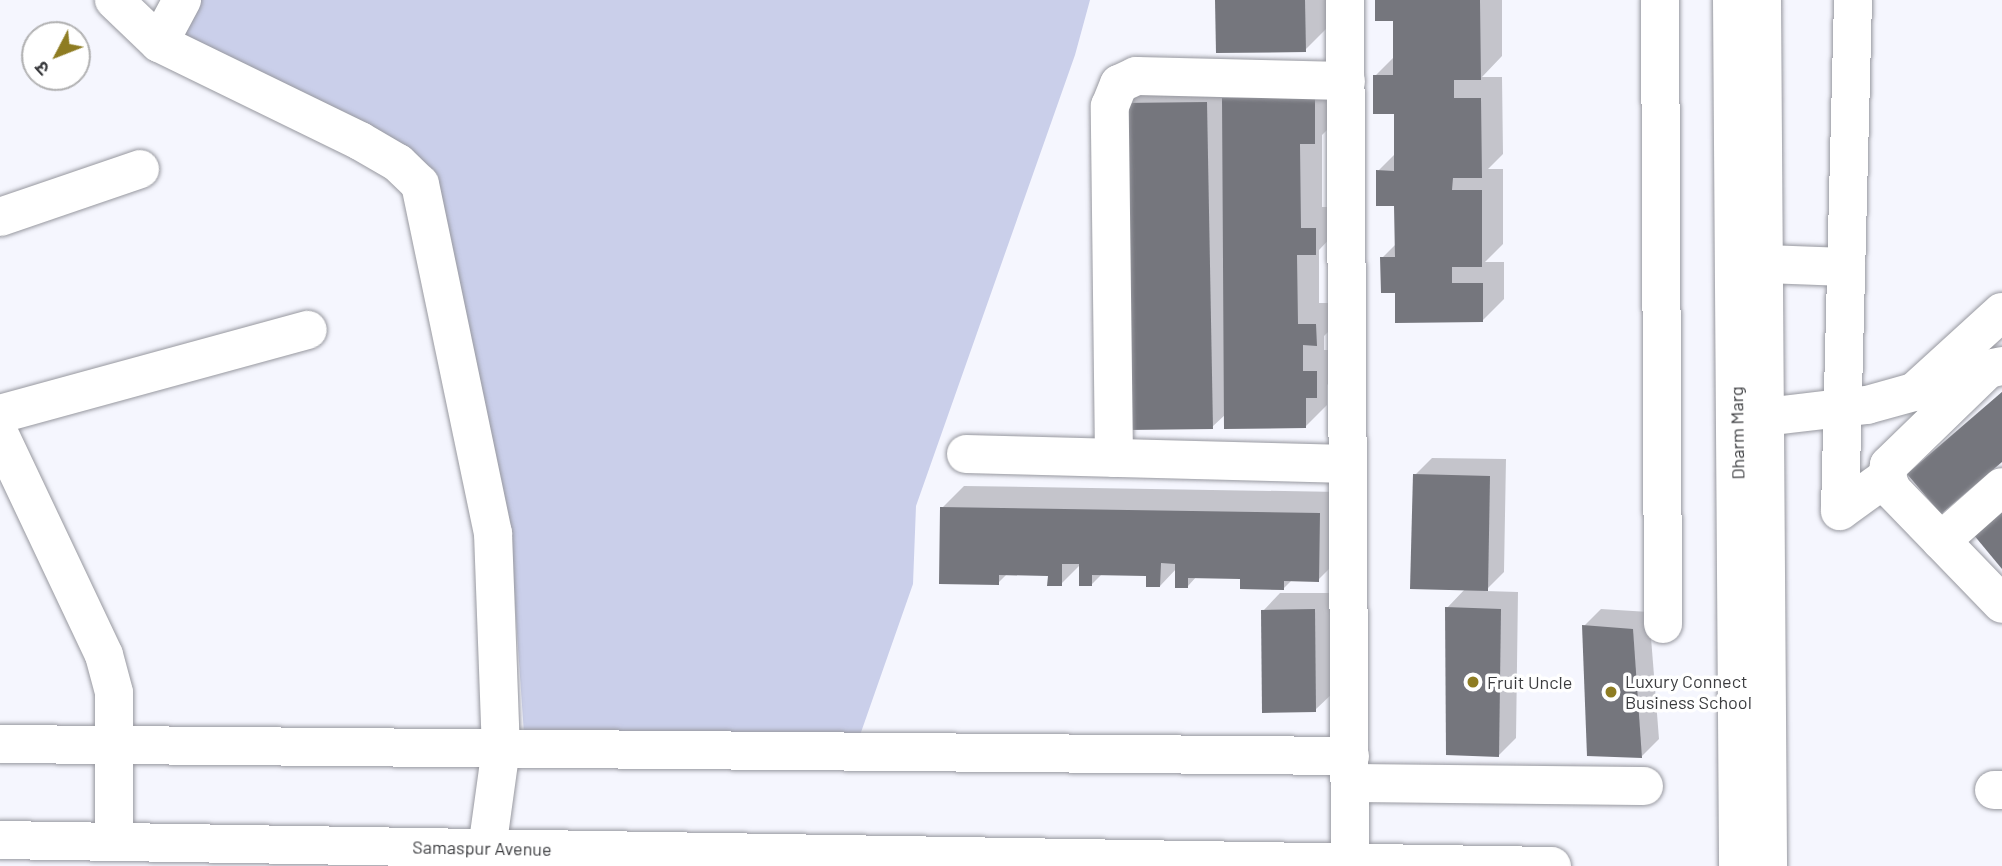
<!DOCTYPE html>
<meta charset="utf-8">
<style>
body{margin:0}
#map{position:relative;width:2002px;height:866px;overflow:hidden;background:#f5f6fe;font-family:Barlow,"Noto Sans Devanagari",sans-serif}
div>[style]{position:absolute}
.green>*{inset:0;background:#cacfea}
.shadow>*{inset:0;background:#0003}
.building>*{inset:0;background:#75767d}
.roads{filter:drop-shadow(0 0 2px #97989f) drop-shadow(0 0 2px #97989f)}
.minor>*{height:38px;margin:-19px;padding:0 19px;transform-origin:19px;border-radius:19px;background:#fff}
.major>*{height:38px;margin:-19px;padding:0 19px;transform-origin:19px;border-radius:19px;background:#fff}
.dots>*{width:19px;height:19px;translate:-50% -50%;box-sizing:border-box;border:4px solid #fff;border-radius:50%}
span{translate:-50% -50%;white-space:nowrap;text-align:center;line-height:1.15;-webkit-text-stroke:7px #fff;paint-order:stroke}
.street-label{font-size:18px;color:#3b3c3f}
.poi-label{font-size:18px;color:#3b3c3f}
.left{translate:0 -50%;text-align:left}
.north{position:absolute;left:21px;top:21px;width:70px;height:70px;box-sizing:border-box;background:#fff;border:2px solid #b1b1b2;border-radius:50%;rotate:228deg;font-size:19px;font-weight:700;line-height:28px;text-align:center;color:#3b3c3f}
.north::after{content:'';display:block;margin:auto;width:24px;height:32px;background:#8e7c22;clip-path:polygon(50% 0,100% 100%,50% 72%,0 100%)}
</style>
<div id="map">
<div class="green">
<i style="clip-path:polygon(200px 0,1090px 0,1075px 55px,916px 506px,913px 584px,859px 738px,524px 734px,514px 589px,431px 186px,178px 42px)"></i>
</div>
<div class="shadow">
<i style="clip-path:polygon(1217px 0,1327px 0,1327px 28px,1305px 50px)"></i>
<i style="clip-path:polygon(1377px 0,1502px 0,1502px 56px,1482px 77px,1502px 77px,1503px 154px,1488px 169px,1503px 169px,1503px 244px,1485px 262px,1504px 262px,1504px 299px,1482px 321px,1397px 291px,1382px 258px,1397px 243px,1396px 205px,1378px 171px,1396px 153px,1395px 112px,1375px 76px,1395px 56px,1394px 19px)"></i>
<i style="clip-path:polygon(1336px 77px,1337px 120px,1322px 135px,1322px 207px,1337px 207px,1337px 231px,1319px 250px,1319px 303px,1338px 303px,1338px 322px,1324px 336px,1324px 350px,1338px 350px,1338px 374px,1327px 385px,1327px 405px,1305px 427px,1226px 414px,1212px 427px,1125px 104px,1147px 82px)"></i>
<i style="clip-path:polygon(2002px 392px,2002px 459px,1909px 474px,1926px 457px)"></i>
<i style="clip-path:polygon(1432px 458px,1506px 459px,1504px 572px,1485px 591px,1518px 592px,1516px 738px,1499px 755px,1447px 608px,1466px 588px,1415px 475px)"></i>
<i style="clip-path:polygon(964px 486px,1341px 492px,1340px 558px,1318px 580px,1292px 580px,1284px 588px,1242px 577px,1197px 576px,1188px 586px,1177px 568px,1160px 586px,1148px 574px,1102px 574px,1091px 585px,1080px 565px,1061px 584px,1050px 574px,1008px 573px,998px 583px,942px 508px)"></i>
<i style="clip-path:polygon(1280px 593px,1332px 593px,1333px 693px,1315px 710px,1263px 611px)"></i>
<i style="clip-path:polygon(1601px 609px,1649px 612px,1659px 739px,1642px 756px,1584px 626px)"></i>
</div>
<div class="building">
<i style="clip-path:polygon(1215px 0,1305px 0,1306px 52px,1216px 53px)"></i>
<i style="clip-path:polygon(1375px 0,1480px 0,1481px 80px,1454px 80px,1454px 98px,1481px 98px,1482px 178px,1453px 178px,1452px 190px,1482px 190px,1482px 267px,1452px 267px,1452px 283px,1483px 283px,1483px 322px,1395px 323px,1395px 293px,1381px 293px,1380px 257px,1395px 257px,1394px 206px,1376px 206px,1376px 170px,1394px 171px,1394px 114px,1373px 114px,1373px 75px,1393px 75px,1393px 21px,1375px 21px)"></i>
<i style="clip-path:polygon(1222px 98px,1315px 98px,1315px 144px,1300px 144px,1301px 228px,1316px 228px,1316px 255px,1297px 255px,1298px 324px,1316px 324px,1317px 346px,1303px 345px,1303px 371px,1317px 371px,1317px 398px,1306px 398px,1306px 428px,1224px 429px)"></i>
<i style="clip-path:polygon(1207px 102px,1213px 429px,1128px 430px,1123px 103px)"></i>
<i style="clip-path:polygon(2002px 392px,2002px 462px,1941px 514px,1907px 474px)"></i>
<i style="clip-path:polygon(1413px 474px,1490px 476px,1488px 591px,1410px 589px)"></i>
<i style="clip-path:polygon(940px 507px,1320px 513px,1319px 582px,1284px 581px,1284px 590px,1240px 589px,1240px 579px,1188px 578px,1188px 588px,1175px 588px,1175px 564px,1161px 563px,1160px 587px,1146px 587px,1146px 576px,1092px 575px,1092px 586px,1079px 586px,1079px 564px,1062px 564px,1062px 586px,1047px 586px,1048px 576px,999px 575px,999px 585px,939px 584px)"></i>
<i style="clip-path:polygon(2002px 510px,2002px 569px,1973px 534px)"></i>
<i style="clip-path:polygon(1445px 607px,1501px 609px,1499px 757px,1446px 755px)"></i>
<i style="clip-path:polygon(1315px 609px,1316px 712px,1262px 713px,1261px 610px)"></i>
<i style="clip-path:polygon(1582px 625px,1633px 629px,1642px 758px,1587px 756px)"></i>
</div>
<div class="roads">
<div class="minor">
<i style="left:114px;top:0;width:62px;rotate:43.7deg"></i>
<i style="left:159px;top:43px;width:224px;rotate:26deg"></i>
<i style="left:360px;top:141px;width:44px;rotate:30.1deg"></i>
<i style="left:398px;top:163px;width:30px;rotate:44deg"></i>
<i style="left:420px;top:184px;width:357px;rotate:78.2deg"></i>
<i style="left:493px;top:533px;width:215px;rotate:87.9deg"></i>
<i style="left:501px;top:748px;width:102px;rotate:97.9deg"></i>
<i style="left:1345px;top:0;width:863px;rotate:89.67deg"></i>
<i style="left:1660px;top:0;width:624px;rotate:89.72deg"></i>
<i style="left:1853px;top:0;width:511px;rotate:91.46deg"></i>
<i style="left:1840px;top:511px;width:58px;rotate:-35.9deg"></i>
<i style="left:159px;top:43px;width:49px;rotate:-61.9deg"></i>
<i style="left:0;top:217px;width:148px;rotate:-18.9deg"></i>
<i style="left:1765px;top:264px;width:81px;rotate:2.1deg"></i>
<i style="left:2002px;top:366px;width:14px;rotate:168deg"></i>
<i style="left:1988px;top:369px;width:138px;rotate:135.9deg"></i>
<i style="left:1889px;top:465px;width:12px;rotate:99deg"></i>
<i style="left:1887px;top:477px;width:14px;rotate:69deg"></i>
<i style="left:1892px;top:490px;width:158px;rotate:46deg"></i>
<i style="left:0;top:414px;width:319px;rotate:-15.3deg"></i>
<i style="left:1765px;top:417px;width:103px;rotate:-6.7deg"></i>
<i style="left:1867px;top:405px;width:49px;rotate:-15.5deg"></i>
<i style="left:1914px;top:392px;width:119px;rotate:-42.3deg"></i>
<i style="left:0;top:435px;width:243px;rotate:64.7deg"></i>
<i style="left:104px;top:655px;width:39px;rotate:75deg"></i>
<i style="left:114px;top:693px;width:149px;rotate:90deg"></i>
<i style="left:966px;top:454px;width:382px;rotate:1.5deg"></i>
<i style="left:1114px;top:458px;width:352px;rotate:-90.7deg"></i>
<i style="left:1110px;top:106px;width:24px;rotate:-68deg"></i>
<i style="left:1119px;top:84px;width:19px;rotate:-25deg"></i>
<i style="left:1136px;top:76px;width:210px;rotate:1.4deg"></i>
<i style="left:1941px;top:541px;width:81px;rotate:-41.5deg"></i>
<i style="left:0;top:744px;width:1350px;rotate:0.51deg"></i>
<i style="left:1350px;top:783px;width:294px;rotate:0.6deg"></i>
<i style="left:1994px;top:790px;width:8px"></i>
</div>
<div class="major">
<i style="left:1732px;top:0;width:866px;rotate:89.6deg"></i>
<i style="left:1762px;top:0;width:866px;rotate:89.6deg"></i>
<i style="left:0;top:840px;width:1552px;rotate:0.96deg"></i>
</div>
</div>
<div class="dots">
<i style="left:1473px;top:682px;background:#8e7c22"></i>
<i style="left:1611px;top:692px;background:#8e7c22"></i>
</div>
<div class="street-label">
<span style="left:1737px;top:433px;rotate:-91deg">Dharm Marg</span>
<span style="left:482px;top:848px;rotate:1deg">Samaspur Avenue</span>
</div>
<div class="poi-label">
<span class="left" style="left:1487px;top:682px">Fruit Uncle</span>
<span class="left" style="left:1625px;top:692px">Luxury Connect<br>Business School</span>
</div>
<div class="north">उ</div>
</div>
